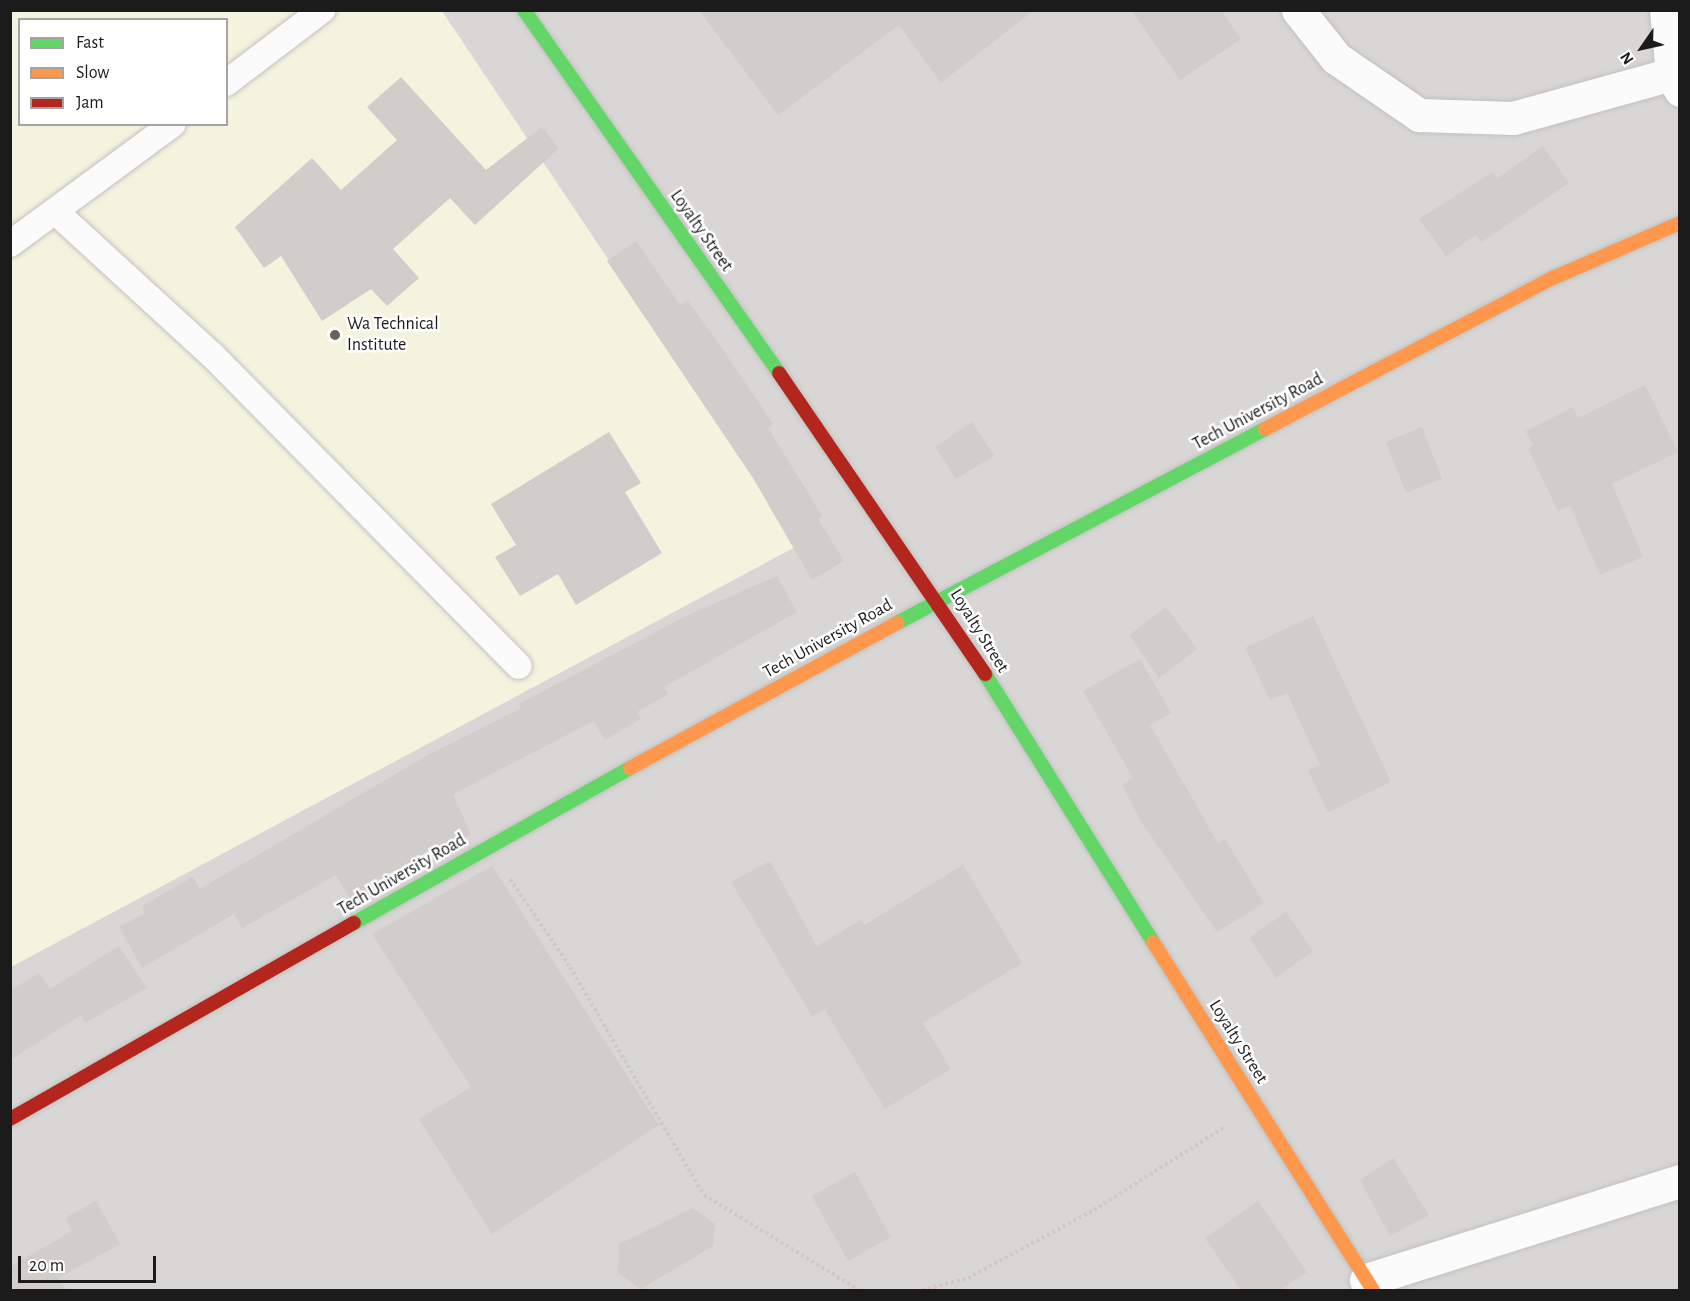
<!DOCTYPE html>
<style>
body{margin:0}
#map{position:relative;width:1690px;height:1301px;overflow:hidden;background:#e9e7e4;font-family:"Alegreya Sans",sans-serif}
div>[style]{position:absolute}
.residential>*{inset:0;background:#d8d7d5}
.education>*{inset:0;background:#f4f3de}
.building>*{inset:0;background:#d0cdcb}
.path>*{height:4px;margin-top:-2px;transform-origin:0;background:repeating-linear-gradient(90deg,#d4c6c5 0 3px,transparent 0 6px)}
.roads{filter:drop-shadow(0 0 2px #c2c1c0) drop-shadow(0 0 2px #c2c1c0)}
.lane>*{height:26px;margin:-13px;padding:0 13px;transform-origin:13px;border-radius:13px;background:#fcfbfb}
.street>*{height:33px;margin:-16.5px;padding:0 16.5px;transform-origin:16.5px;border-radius:16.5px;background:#fcfbfb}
.fast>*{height:14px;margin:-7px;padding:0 7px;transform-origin:7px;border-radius:7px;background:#63d668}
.slow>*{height:14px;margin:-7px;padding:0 7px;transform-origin:7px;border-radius:7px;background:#ff974d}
.jam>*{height:14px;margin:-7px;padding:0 7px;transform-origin:7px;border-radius:7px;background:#b3261e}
.dots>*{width:16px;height:16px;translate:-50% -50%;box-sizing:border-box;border:3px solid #fff;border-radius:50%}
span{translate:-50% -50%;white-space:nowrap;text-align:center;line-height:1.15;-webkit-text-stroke:5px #fff;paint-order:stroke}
.street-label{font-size:18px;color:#1b1b1b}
.poi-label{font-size:18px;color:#1b1b1b}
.left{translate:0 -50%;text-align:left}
.frame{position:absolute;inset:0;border:12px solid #1b1b1b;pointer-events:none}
.legend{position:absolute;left:18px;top:18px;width:210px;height:108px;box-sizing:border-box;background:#fff;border:2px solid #a4a4a4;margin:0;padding:8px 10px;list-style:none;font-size:18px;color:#1b1b1b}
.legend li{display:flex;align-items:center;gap:12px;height:30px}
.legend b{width:30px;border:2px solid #a4a4a4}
.north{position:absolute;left:1612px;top:18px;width:60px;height:60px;-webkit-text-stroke:4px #fff;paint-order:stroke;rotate:236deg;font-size:16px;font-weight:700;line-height:24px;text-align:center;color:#1b1b1b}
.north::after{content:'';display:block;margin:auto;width:21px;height:27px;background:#1b1b1b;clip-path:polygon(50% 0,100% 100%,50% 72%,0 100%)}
.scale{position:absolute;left:18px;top:1256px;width:138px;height:27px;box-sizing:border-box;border:3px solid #1b1b1b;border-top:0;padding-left:8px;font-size:18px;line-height:21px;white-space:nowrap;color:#1b1b1b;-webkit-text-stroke:4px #fff;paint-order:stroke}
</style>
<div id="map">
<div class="residential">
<i style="clip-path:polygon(evenodd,11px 11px,1679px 11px,1679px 1290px,11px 1290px,11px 11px,20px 20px,226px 20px,226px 124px,20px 124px,20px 20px)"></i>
</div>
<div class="education">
<i style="clip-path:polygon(evenodd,11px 11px,442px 11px,799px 545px,11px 967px,11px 11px,20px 20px,226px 20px,226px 124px,20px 124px,20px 20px)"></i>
</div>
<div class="building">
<i style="clip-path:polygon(699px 10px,1034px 10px,941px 83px,899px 25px,778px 115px)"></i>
<i style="clip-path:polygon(1131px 10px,1221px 10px,1241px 39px,1180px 80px)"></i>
<i style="clip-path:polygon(401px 77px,486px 170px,542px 127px,559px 148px,475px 225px,450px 198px,393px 249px,419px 278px,387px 306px,371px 289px,322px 321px,281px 256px,264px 268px,235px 227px,312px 158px,341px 190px,397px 140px,367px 107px)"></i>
<i style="clip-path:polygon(1543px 146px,1569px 183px,1482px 242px,1476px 235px,1446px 256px,1419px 219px,1493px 172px,1498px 178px)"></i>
<i style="clip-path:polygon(636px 241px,680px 305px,687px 300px,715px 338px,773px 424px,768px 428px,823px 517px,818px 519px,844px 561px,812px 580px,753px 478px,607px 261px)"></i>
<i style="clip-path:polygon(1645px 385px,1678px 452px,1612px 484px,1643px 557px,1600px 575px,1570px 505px,1558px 511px,1528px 448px,1533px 446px,1526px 431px,1573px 407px,1578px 418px)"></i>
<i style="clip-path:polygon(972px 422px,994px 456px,956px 479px,935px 447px)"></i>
<i style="clip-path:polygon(1422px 427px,1442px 479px,1406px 493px,1386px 442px)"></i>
<i style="clip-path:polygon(609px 432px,641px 483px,625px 492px,662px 553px,576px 605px,558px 574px,520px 596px,495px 557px,516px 545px,491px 504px)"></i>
<i style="clip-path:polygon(777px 576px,797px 612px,664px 687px,668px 694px,637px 712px,641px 719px,605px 740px,594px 721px,453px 794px,471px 834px,352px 902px,336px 875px,242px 928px,234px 914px,142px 968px,119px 927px,145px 913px,142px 906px,193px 877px,200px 889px,428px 755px,521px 708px,519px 704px,692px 613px)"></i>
<i style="clip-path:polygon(1166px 607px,1197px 649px,1159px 678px,1129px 635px)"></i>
<i style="clip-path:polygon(1313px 616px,1391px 782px,1328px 812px,1308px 770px,1320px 765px,1287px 693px,1270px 700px,1245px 648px)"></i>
<i style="clip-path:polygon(1140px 659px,1171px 713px,1150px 725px,1218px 843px,1225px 839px,1264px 903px,1217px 932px,1140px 820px,1122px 785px,1133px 778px,1083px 691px)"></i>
<i style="clip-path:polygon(770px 861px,817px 946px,861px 920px,864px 925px,963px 865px,1022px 963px,923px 1023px,951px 1069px,885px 1109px,824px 1009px,812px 1016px,731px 882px)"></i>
<i style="clip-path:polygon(492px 866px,659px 1125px,492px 1234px,419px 1119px,471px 1087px,372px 934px)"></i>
<i style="clip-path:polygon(1286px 912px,1313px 951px,1276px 978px,1249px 938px)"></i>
<i style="clip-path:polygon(119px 946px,147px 988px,85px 1023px,81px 1015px,10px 1060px,10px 991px,39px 973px,50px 989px)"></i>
<i style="clip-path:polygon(1393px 1158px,1429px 1215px,1390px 1236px,1360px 1180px)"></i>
<i style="clip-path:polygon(855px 1172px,891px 1237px,848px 1261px,812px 1196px)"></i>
<i style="clip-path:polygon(96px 1201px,120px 1244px,58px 1278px,66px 1290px,10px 1290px,10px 1267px,72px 1231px,65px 1218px)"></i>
<i style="clip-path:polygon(1258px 1201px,1307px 1272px,1280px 1290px,1241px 1290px,1205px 1238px)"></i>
<i style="clip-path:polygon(693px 1208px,715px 1224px,713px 1246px,641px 1289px,618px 1273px,619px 1244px)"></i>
</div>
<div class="path">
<i style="left:510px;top:879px;width:107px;rotate:55.7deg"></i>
<i style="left:570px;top:967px;width:264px;rotate:59.6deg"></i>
<i style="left:704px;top:1195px;width:182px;rotate:31.5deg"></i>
<i style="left:922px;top:1290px;width:48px;rotate:-14.6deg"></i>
<i style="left:968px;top:1278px;width:143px;rotate:-28.4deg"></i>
<i style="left:1094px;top:1210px;width:153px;rotate:-32.4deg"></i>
</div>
<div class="roads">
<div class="lane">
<i style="left:226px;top:83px;width:121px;rotate:-37.2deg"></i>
<i style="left:58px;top:214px;width:207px;rotate:42.5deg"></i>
<i style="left:211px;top:354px;width:438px;rotate:45.4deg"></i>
<i style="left:10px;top:244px;width:202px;rotate:-36.4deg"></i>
</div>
<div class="street">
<i style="left:1298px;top:10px;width:61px;rotate:51.6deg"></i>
<i style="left:1336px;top:58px;width:101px;rotate:34.5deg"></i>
<i style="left:1419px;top:115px;width:94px;rotate:1.8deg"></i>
<i style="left:1513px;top:118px;width:165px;rotate:-15.5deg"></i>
<i style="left:1666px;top:10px;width:64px;rotate:84.6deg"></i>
<i style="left:1672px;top:74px;width:18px;rotate:63deg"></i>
<i style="left:1366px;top:1280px;width:329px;rotate:-17.5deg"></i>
</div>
<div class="fast">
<i style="left:524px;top:10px;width:444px;rotate:54.9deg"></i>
<i style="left:897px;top:623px;width:416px;rotate:-27.8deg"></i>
<i style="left:985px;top:674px;width:316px;rotate:57.9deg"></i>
<i style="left:354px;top:923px;width:317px;rotate:-29.3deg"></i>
</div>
<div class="slow">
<i style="left:1265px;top:429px;width:325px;rotate:-27.7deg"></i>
<i style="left:1553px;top:278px;width:138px;rotate:-23.4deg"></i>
<i style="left:630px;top:768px;width:304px;rotate:-28.5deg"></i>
<i style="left:1153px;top:942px;width:412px;rotate:57.7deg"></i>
</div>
<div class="jam">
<i style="left:779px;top:373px;width:365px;rotate:55.6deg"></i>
<i style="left:10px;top:1119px;width:396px;rotate:-29.7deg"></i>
</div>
</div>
<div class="dots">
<i style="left:335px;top:335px;background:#636261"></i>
</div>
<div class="street-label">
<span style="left:701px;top:231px;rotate:55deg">Loyalty Street</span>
<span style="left:1258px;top:412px;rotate:-28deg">Tech University Road</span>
<span style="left:979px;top:631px;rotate:58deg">Loyalty Street</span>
<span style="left:828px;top:639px;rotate:-29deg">Tech University Road</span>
<span style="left:402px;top:875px;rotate:-30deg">Tech University Road</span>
<span style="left:1238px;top:1042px;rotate:58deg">Loyalty Street</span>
</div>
<div class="poi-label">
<span class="left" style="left:347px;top:335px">Wa Technical<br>Institute</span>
</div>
<div class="frame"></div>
<ul class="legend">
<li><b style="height:8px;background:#63d668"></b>Fast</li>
<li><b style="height:8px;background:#ff974d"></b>Slow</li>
<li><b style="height:8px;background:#b3261e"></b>Jam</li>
</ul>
<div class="north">N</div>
<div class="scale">20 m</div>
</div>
